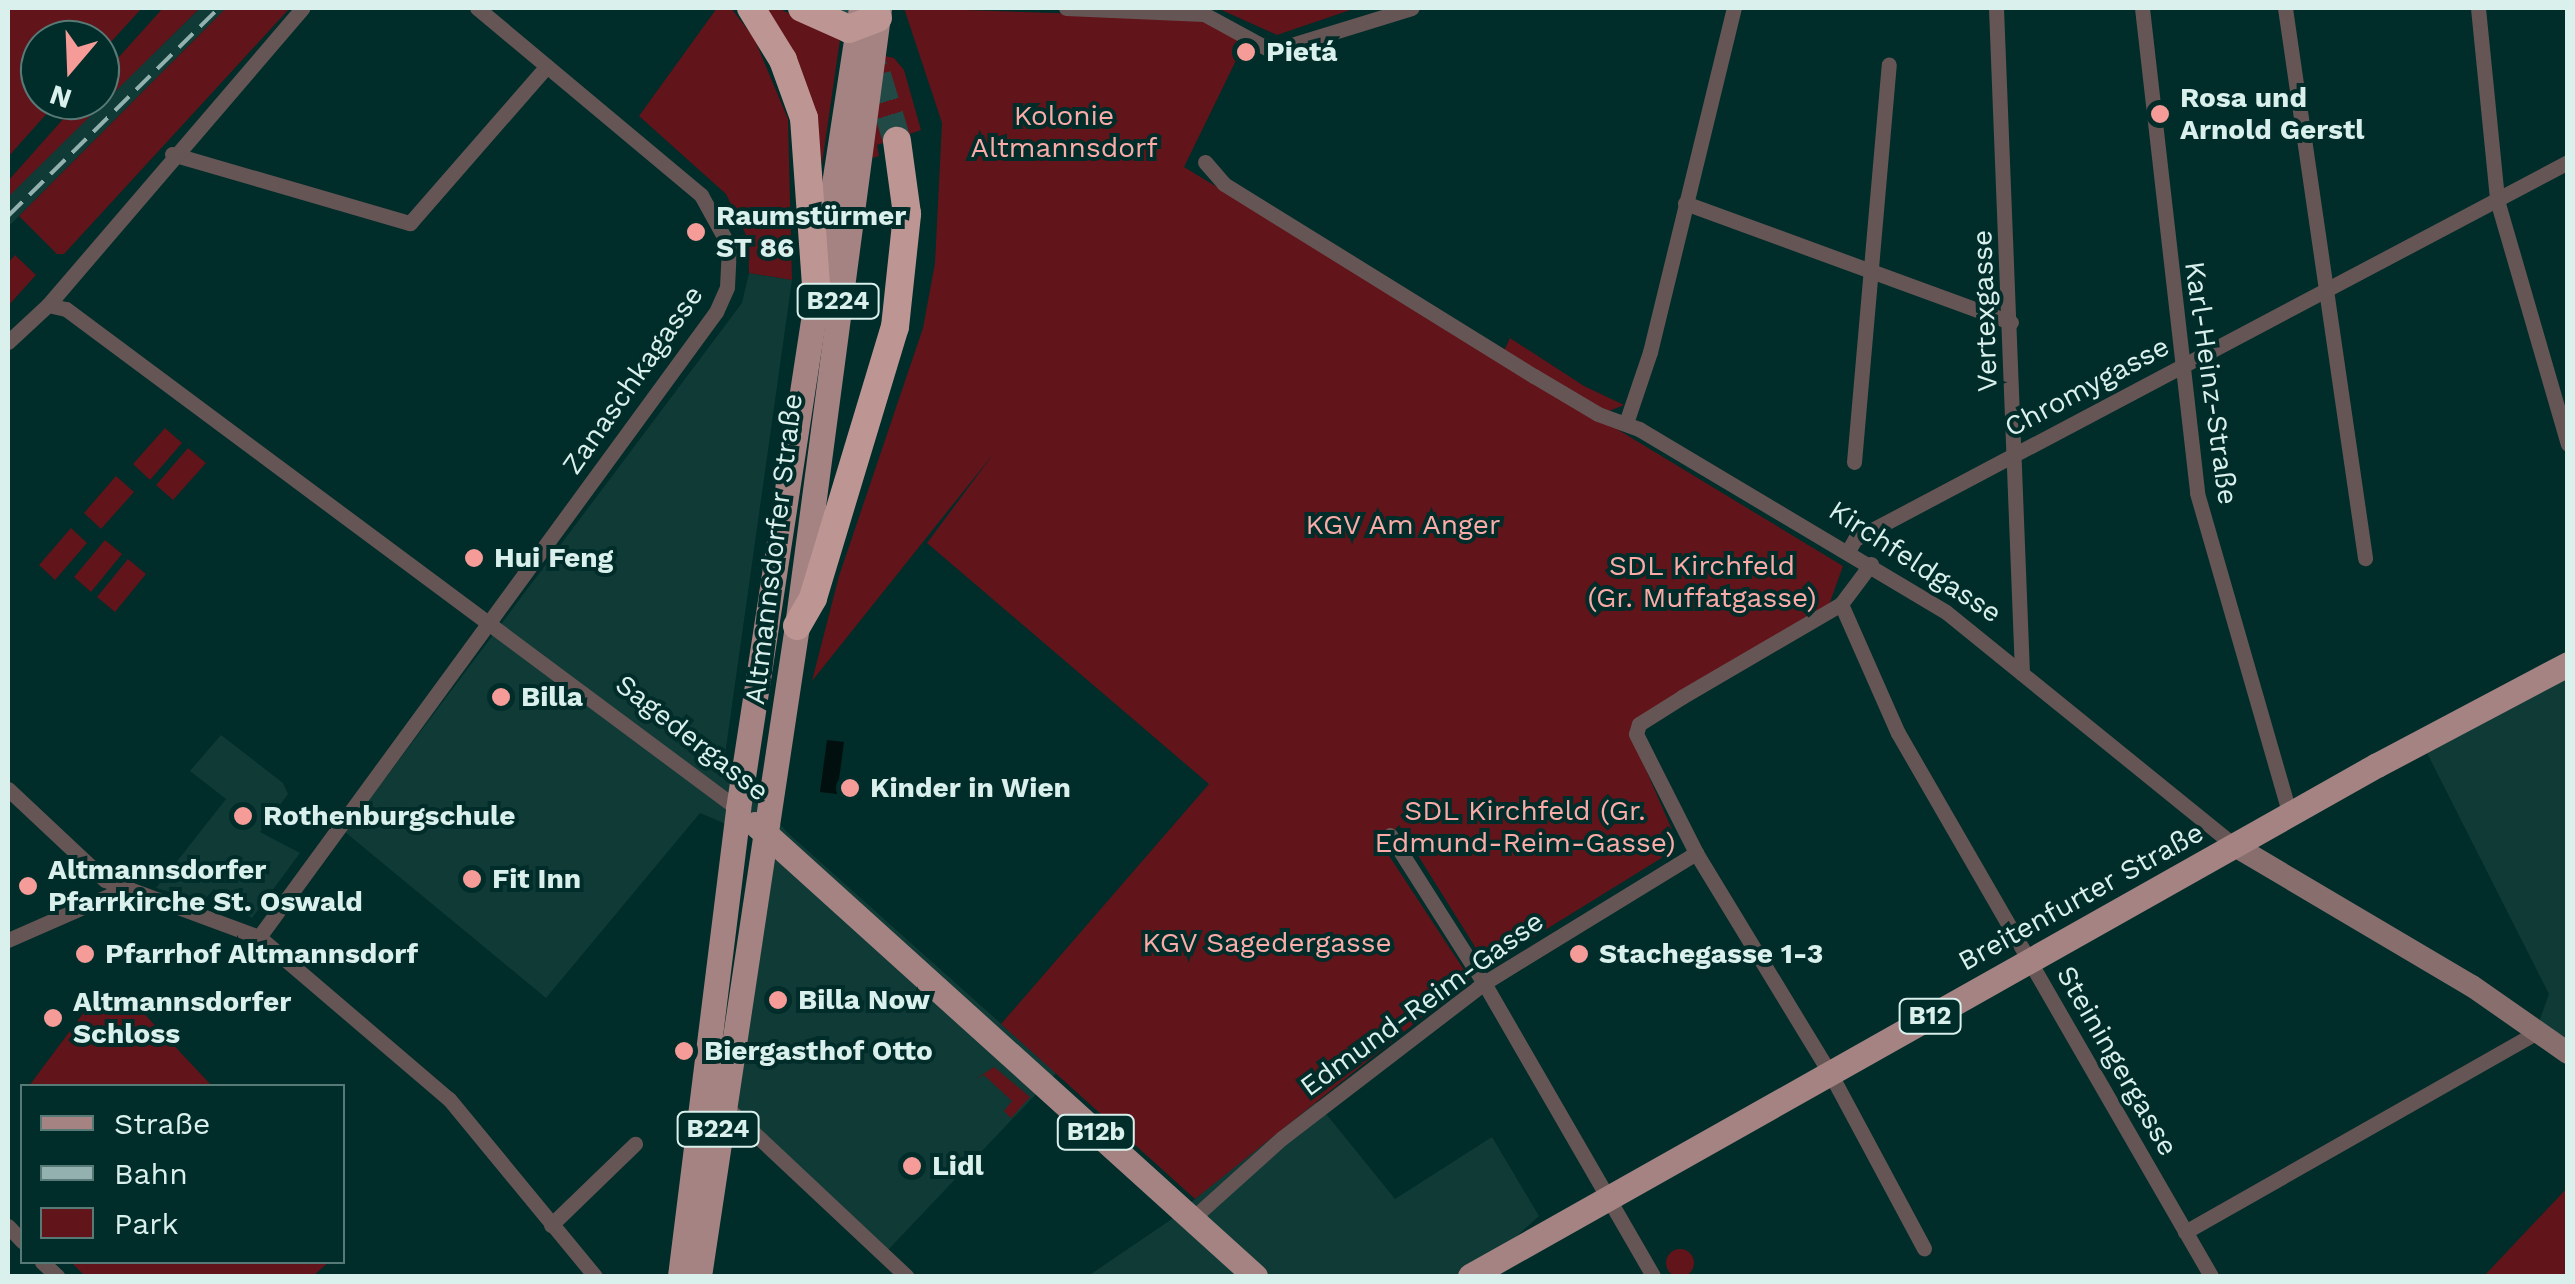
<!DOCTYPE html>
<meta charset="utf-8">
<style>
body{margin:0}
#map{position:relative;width:2575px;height:1284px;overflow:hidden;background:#002c29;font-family:"Work Sans",sans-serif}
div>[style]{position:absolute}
.built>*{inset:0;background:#0f3a36}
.green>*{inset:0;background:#611419}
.round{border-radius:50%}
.water>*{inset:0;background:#01100e}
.highway-tunnel>*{height:28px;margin-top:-14px;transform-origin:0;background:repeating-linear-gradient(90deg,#214946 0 28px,transparent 0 42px)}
.street>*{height:15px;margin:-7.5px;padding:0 7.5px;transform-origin:7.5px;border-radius:7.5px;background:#655554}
.secondary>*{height:22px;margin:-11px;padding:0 11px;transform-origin:11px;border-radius:11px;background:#886f6e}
.primary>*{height:25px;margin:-12.5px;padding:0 12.5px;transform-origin:12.5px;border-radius:12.5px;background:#a48382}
.highway>*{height:28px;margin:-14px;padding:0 14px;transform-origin:14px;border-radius:14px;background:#bd9694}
.rail>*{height:4px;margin-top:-2px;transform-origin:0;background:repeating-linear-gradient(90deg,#93b1ae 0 20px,transparent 0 30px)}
.dots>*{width:28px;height:28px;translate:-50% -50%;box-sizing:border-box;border:5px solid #002c29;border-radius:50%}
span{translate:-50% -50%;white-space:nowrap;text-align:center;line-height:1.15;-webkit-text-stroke:8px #002c29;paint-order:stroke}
.shield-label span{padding:2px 8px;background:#002c29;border:2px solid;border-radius:8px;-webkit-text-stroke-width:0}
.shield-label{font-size:25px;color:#daf0ed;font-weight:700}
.poi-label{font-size:28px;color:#daf0ed;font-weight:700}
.left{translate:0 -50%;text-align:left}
.park-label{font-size:28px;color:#faaba8}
.street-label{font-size:28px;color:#daf0ed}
.frame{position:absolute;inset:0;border:10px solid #daf0ed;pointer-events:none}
.legend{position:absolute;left:20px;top:1084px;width:325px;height:180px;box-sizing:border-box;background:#002c29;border:2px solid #577a77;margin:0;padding:12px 18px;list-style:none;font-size:30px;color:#daf0ed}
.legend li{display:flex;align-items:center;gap:20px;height:50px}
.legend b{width:50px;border:2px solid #577a77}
.north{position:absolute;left:20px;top:20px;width:100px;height:100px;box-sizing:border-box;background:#002c29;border:2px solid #577a77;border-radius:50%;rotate:199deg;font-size:28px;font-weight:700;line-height:40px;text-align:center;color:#daf0ed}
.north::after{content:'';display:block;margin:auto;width:35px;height:45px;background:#f59b98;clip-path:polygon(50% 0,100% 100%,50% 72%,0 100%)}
</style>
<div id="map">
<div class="built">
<i style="clip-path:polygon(200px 8px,226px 8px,8px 227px,8px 195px)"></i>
<i style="clip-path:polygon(749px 273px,792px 280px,724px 762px,788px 833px,1056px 1073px,887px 1251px,719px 1095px,754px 836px,700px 813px,546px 998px,345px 832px,742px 303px)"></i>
<i style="clip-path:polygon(2567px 673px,2567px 1044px,2539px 1022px,2549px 994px,2425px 749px)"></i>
<i style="clip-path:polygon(221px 735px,283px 783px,288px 794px,260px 832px,300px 853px,252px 918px,214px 889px,203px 901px,156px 888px,226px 799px,190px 771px)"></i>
<i style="clip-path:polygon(1314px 1099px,1395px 1199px,1492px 1137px,1539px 1216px,1472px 1276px,1088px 1276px,1169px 1221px)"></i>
</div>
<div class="green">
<i style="clip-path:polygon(8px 8px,142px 8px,100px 54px,100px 40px,40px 40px,40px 100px,59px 100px,8px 157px)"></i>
<i style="clip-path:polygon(163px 8px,200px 8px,9px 196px,8px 181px,80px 100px,100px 100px,100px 78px)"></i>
<i style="clip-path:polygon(226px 8px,290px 8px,64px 254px,57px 254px,19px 216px)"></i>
<i style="clip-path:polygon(717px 8px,731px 8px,754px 38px,788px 119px,792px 280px,749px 273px,748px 239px,726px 194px,639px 116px)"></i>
<i style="clip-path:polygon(764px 8px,778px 8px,840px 39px,822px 164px,817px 127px)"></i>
<i style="clip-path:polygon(904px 8px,1204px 18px,1246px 40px,1184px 167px,1843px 566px,1829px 605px,1630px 733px,1676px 839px,1668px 854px,1487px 966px,1399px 825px,1382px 845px,1470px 979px,1195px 1199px,1001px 1024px,1209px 784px,927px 543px,994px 453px,812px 681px,839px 576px,923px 328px,935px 263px,942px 123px)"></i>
<i style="clip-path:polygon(1217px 8px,1356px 8px,1277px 35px)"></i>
<i style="clip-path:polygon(880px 55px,894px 58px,904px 70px,921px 130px,877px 145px,879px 156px,873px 158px,867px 146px)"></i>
<i style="clip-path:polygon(15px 255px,36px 275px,8px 306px,8px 263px)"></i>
<i style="clip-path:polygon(1510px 338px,1584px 386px,1624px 405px,1604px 413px,1503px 353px)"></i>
<i style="clip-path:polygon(165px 428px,182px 443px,150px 480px,133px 464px)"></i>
<i style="clip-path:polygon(188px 448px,206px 463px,173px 500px,156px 485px)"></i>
<i style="clip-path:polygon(116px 476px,134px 492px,101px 529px,84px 513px)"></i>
<i style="clip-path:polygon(71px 528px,87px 543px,55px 580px,39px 565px)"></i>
<i style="clip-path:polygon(105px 540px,122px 554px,91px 592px,74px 577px)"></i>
<i style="clip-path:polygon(128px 559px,146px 574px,115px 612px,97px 597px)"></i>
<i style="clip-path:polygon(99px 992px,119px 1015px,134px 1003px,212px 1086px,29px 1086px)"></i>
<i style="clip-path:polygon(994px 1067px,1030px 1097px,1011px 1118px,1004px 1111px,1012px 1101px,984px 1075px,976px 1079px)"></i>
<i style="clip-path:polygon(2567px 1188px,2567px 1276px,2484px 1276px)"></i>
<i class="round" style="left:1666px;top:1249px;width:28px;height:28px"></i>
<i style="clip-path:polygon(71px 1262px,329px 1262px,313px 1276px,85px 1276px)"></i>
</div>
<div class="water">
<i style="clip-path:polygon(827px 740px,844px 742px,837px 794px,820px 792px)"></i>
</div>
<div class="highway-tunnel">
<i style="left:842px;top:8px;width:76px;rotate:62.4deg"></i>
<i style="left:877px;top:75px;width:69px;rotate:73.1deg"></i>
</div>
<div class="street">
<i style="left:1066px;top:8px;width:138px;rotate:2.5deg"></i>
<i style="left:1204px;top:14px;width:77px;rotate:28.6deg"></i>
<i style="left:1272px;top:51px;width:146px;rotate:-17.1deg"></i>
<i style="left:1996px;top:8px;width:666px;rotate:87.76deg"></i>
<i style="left:2142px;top:8px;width:488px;rotate:83.5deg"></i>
<i style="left:2197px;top:493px;width:335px;rotate:73.9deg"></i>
<i style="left:2285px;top:8px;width:556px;rotate:81.72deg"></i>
<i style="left:2478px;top:8px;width:193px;rotate:84.3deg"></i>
<i style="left:2497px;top:200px;width:254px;rotate:73.8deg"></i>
<i style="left:172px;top:154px;width:248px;rotate:16.2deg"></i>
<i style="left:410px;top:223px;width:208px;rotate:-48.9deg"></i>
<i style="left:1205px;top:162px;width:29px;rotate:49deg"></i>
<i style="left:1224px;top:184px;width:365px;rotate:31.8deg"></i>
<i style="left:1534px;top:376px;width:74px;rotate:30.7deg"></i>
<i style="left:1598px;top:414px;width:44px;rotate:20.1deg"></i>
<i style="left:1639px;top:429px;width:357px;rotate:30.8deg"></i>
<i style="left:1946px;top:612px;width:372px;rotate:39deg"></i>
<i style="left:1685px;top:203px;width:347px;rotate:20.1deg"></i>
<i style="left:48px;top:305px;width:18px;rotate:13deg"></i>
<i style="left:66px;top:309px;width:838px;rotate:36.65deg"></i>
<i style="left:8px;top:342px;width:54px;rotate:-42.8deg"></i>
<i style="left:48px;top:305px;width:391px;rotate:-49.4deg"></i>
<i style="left:1626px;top:423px;width:75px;rotate:-71.3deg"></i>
<i style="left:1650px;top:352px;width:354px;rotate:-76.3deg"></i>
<i style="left:1854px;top:462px;width:399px;rotate:-85deg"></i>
<i style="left:1848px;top:551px;width:14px;rotate:-60deg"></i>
<i style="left:1855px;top:539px;width:807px;rotate:-27.87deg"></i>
<i style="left:1871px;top:564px;width:50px;rotate:126.9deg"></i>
<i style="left:1841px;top:604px;width:184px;rotate:149.7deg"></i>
<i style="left:1682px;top:697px;width:51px;rotate:147.9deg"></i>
<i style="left:1639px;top:724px;width:10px;rotate:107deg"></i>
<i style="left:1636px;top:734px;width:133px;rotate:63.2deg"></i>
<i style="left:1696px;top:853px;width:258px;rotate:58.7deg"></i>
<i style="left:1830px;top:1073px;width:199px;rotate:61.8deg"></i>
<i style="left:1841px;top:604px;width:141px;rotate:66.2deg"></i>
<i style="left:1898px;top:733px;width:627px;rotate:60.04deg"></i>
<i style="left:8px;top:789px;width:133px;rotate:43.2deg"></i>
<i style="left:105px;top:880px;width:164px;rotate:20.3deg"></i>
<i style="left:259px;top:937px;width:250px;rotate:40.5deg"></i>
<i style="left:449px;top:1099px;width:229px;rotate:50.5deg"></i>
<i style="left:1390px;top:835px;width:175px;rotate:57.6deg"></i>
<i style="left:1484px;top:983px;width:338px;rotate:60deg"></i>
<i style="left:259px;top:937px;width:774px;rotate:-53.83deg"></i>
<i style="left:716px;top:312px;width:27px;rotate:-66deg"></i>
<i style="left:727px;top:287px;width:41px;rotate:-87.2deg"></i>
<i style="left:729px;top:246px;width:58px;rotate:-118.8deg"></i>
<i style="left:701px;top:195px;width:292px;rotate:-140.1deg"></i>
<i style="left:8px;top:940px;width:124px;rotate:-23.7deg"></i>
<i style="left:722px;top:1103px;width:253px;rotate:43.2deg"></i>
<i style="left:1193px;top:1218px;width:120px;rotate:-42deg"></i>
<i style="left:1282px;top:1138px;width:255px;rotate:-37.5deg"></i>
<i style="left:1484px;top:983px;width:249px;rotate:-31.5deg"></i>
<i style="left:551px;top:1225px;width:117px;rotate:-44deg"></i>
<i style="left:8px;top:1226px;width:21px;rotate:47deg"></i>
<i style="left:2185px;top:1232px;width:405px;rotate:-29.6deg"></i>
<i style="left:42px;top:1262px;width:21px;rotate:43deg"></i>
</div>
<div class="secondary">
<i style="left:2235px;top:846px;width:275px;rotate:30.6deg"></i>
<i style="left:2472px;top:986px;width:117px;rotate:34.9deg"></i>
</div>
<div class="primary">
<i style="left:755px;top:824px;width:674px;rotate:42.11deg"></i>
<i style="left:680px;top:1276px;width:471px;rotate:-82.9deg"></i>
<i style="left:738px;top:809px;width:810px;rotate:-81.27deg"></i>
<i style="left:699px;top:1276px;width:657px;rotate:-81.43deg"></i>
<i style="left:797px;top:626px;width:623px;rotate:-82.44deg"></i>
<i style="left:1470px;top:1276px;width:1041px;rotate:-29.4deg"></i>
<i style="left:2377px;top:765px;width:216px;rotate:-27.9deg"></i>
</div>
<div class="highway">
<i style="left:751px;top:8px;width:61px;rotate:58.4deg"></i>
<i style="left:783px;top:60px;width:62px;rotate:70.1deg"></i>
<i style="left:804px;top:118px;width:181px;rotate:85.9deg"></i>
<i style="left:802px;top:8px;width:51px;rotate:24.1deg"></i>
<i style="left:849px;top:29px;width:31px;rotate:-21deg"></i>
<i style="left:797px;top:626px;width:32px;rotate:-60deg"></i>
<i style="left:813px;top:598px;width:283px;rotate:-73.2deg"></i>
<i style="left:895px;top:327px;width:114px;rotate:-83.9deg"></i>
<i style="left:907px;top:214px;width:74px;rotate:-97.8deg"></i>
</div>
<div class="rail">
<i style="left:8px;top:216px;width:296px;rotate:-44.6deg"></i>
</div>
<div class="dots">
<i style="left:1246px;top:52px;background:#f59b98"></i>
<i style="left:2160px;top:114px;background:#f59b98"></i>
<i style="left:696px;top:232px;background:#f59b98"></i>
<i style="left:474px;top:558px;background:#f59b98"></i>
<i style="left:501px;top:697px;background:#f59b98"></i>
<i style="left:850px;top:788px;background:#f59b98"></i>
<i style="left:243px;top:816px;background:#f59b98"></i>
<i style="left:472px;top:879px;background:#f59b98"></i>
<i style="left:28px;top:886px;background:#f59b98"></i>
<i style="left:85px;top:954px;background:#f59b98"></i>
<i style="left:1579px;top:954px;background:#f59b98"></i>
<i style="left:778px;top:1000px;background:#f59b98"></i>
<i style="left:53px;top:1018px;background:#f59b98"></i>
<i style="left:684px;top:1051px;background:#f59b98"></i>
<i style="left:912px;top:1166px;background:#f59b98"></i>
</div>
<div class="shield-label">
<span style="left:838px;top:301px">B224</span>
<span style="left:1930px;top:1016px">B12</span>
<span style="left:718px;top:1129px">B224</span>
<span style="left:1096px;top:1132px">B12b</span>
</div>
<div class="poi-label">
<span class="left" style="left:1266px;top:52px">Pietá</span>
<span class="left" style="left:2180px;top:114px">Rosa und<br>Arnold Gerstl</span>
<span class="left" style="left:716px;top:232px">Raumstürmer<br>ST 86</span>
<span class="left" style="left:494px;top:558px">Hui Feng</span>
<span class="left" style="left:521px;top:697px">Billa</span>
<span class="left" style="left:870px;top:788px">Kinder in Wien</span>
<span class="left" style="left:263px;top:816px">Rothenburgschule</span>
<span class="left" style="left:48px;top:886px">Altmannsdorfer<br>Pfarrkirche St. Oswald</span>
<span class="left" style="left:492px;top:879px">Fit Inn</span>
<span class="left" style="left:105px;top:954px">Pfarrhof Altmannsdorf</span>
<span class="left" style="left:1599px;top:954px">Stachegasse 1-3</span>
<span class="left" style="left:798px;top:1000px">Billa Now</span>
<span class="left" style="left:73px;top:1018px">Altmannsdorfer<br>Schloss</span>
<span class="left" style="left:704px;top:1051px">Biergasthof Otto</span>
<span class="left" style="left:932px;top:1166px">Lidl</span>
</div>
<div class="park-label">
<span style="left:1064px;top:132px">Kolonie<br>Altmannsdorf</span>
<span style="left:1403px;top:525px">KGV Am Anger</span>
<span style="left:1702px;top:582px">SDL Kirchfeld<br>(Gr. Muffatgasse)</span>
<span style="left:1525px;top:827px">SDL Kirchfeld (Gr.<br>Edmund-Reim-Gasse)</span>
<span style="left:1267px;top:943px">KGV Sagedergasse</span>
</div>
<div class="street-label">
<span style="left:1985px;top:311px;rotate:-92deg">Vertexgasse</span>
<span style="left:633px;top:380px;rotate:-55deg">Zanaschkagasse</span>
<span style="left:2211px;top:383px;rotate:82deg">Karl-Heinz-Straße</span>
<span style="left:2087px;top:387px;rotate:-28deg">Chromygasse</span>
<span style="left:774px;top:549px;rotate:-83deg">Altmannsdorfer Straße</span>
<span style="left:1915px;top:562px;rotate:33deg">Kirchfeldgasse</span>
<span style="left:692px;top:738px;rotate:38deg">Sagedergasse</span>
<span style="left:2081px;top:897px;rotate:-29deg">Breitenfurter Straße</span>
<span style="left:1422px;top:1004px;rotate:-36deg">Edmund-Reim-Gasse</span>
<span style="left:2117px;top:1061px;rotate:60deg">Steiningergasse</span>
</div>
<div class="frame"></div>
<ul class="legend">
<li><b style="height:12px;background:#a48382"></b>Straße</li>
<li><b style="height:12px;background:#93b1ae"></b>Bahn</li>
<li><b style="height:28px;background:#611419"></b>Park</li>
</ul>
<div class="north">N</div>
</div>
